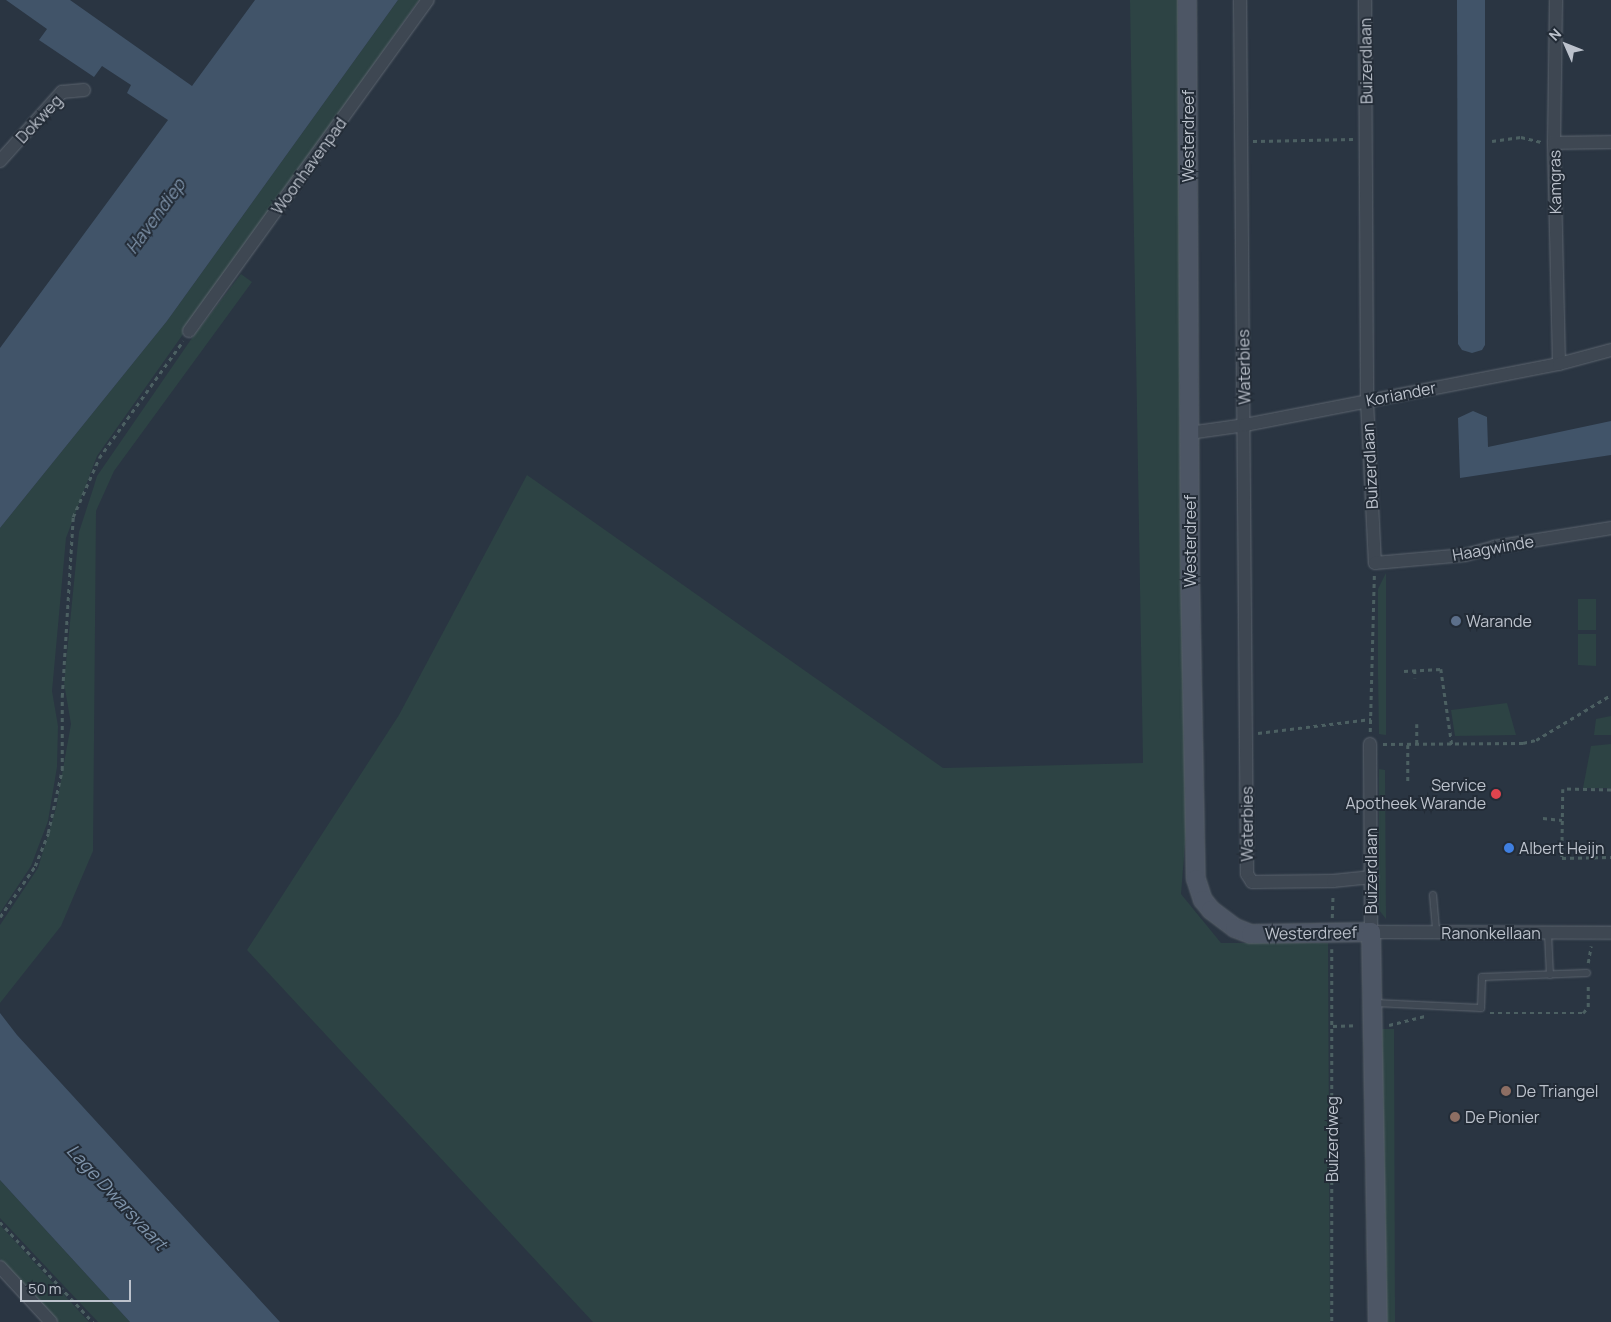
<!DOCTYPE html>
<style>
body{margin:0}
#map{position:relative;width:1611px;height:1322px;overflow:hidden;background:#2a3542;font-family:Manrope,sans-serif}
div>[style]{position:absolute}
.green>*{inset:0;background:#2d4344}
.water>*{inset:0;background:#415469}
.path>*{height:2.5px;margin-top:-1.25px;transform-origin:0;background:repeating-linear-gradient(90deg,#4c6062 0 4px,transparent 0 8px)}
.roads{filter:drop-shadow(0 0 1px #5d656f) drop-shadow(0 0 1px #5d656f)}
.lane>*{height:6px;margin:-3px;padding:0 3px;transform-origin:3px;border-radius:3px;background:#3e4752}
.street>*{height:12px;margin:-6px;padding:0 6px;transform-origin:6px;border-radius:6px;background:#3e4752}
.secondary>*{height:18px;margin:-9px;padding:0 9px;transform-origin:9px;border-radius:9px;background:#4d5665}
.dots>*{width:14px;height:14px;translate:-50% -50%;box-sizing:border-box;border:2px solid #232c37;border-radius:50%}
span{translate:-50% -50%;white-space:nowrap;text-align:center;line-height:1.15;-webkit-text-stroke:4px #232c37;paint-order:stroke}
.street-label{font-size:16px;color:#bcc2cc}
.poi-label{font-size:16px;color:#bcc2cc}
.left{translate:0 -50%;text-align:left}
.right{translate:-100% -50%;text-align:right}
.water-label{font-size:18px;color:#7f94ab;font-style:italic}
.north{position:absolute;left:1541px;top:20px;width:50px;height:50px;-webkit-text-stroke:4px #232c37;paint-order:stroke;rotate:314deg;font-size:14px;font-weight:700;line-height:20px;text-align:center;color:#bcc2cc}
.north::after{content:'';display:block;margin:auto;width:18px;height:22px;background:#bcc2cc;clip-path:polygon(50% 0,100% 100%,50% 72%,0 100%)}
.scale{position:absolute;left:20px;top:1280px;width:111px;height:22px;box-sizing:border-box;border:2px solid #bcc2cc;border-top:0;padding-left:6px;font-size:15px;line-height:18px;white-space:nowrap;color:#bcc2cc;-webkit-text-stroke:4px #232c37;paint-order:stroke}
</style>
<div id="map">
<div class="green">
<i style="clip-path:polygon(398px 0,419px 0,97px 456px,66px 538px,52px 691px,58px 726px,57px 767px,48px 821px,31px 866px,0 913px,0 528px,167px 321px)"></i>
<i style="clip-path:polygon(1130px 0,1178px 0,1187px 819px,1181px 894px,1221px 943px,1328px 943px,1330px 1322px,593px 1322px,247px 950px,399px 715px,527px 475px,943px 768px,1143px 763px)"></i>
<i style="clip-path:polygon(241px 274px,252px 282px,114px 471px,96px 511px,93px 851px,61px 926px,0 1003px,0 925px,38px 868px,56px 808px,71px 724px,64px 683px,79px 532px,94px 486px,97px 476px,192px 338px)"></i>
<i style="clip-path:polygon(1386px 573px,1386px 735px,1379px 734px,1378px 674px,1378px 589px)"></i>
<i style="clip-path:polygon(1578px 599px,1596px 599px,1596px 630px,1578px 630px)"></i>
<i style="clip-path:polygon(1578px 634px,1596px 634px,1596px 666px,1578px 665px)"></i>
<i style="clip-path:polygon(1507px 703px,1516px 735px,1455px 736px,1451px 710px)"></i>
<i style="clip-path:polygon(1611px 716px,1611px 735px,1594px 735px,1596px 719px)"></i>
<i style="clip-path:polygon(1611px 744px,1611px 788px,1583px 788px,1591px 746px)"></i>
<i style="clip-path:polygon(1379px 769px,1385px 770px,1386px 919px,1379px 910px)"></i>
<i style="clip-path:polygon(1380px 1029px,1394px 1029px,1395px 1322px,1380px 1322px)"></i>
<i style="clip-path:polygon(0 1180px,130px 1322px,98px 1322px,0 1218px)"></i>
<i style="clip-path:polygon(0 1225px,89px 1322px,58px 1322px,0 1259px)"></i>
</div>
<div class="water">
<i style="clip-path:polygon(6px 0,70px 0,192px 86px,255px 0,398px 0,167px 321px,0 528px,0 348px,168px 120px,127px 93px,131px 85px,102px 66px,94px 77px,39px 40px,47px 29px)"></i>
<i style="clip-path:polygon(1457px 0,1485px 0,1485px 345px,1482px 350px,1472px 353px,1462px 350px,1458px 344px)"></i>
<i style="clip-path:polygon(1473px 411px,1487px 417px,1488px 447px,1611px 421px,1611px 455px,1460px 478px,1458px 418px)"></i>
<i style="clip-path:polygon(0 1013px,17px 1035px,280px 1322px,130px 1322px,0 1180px)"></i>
</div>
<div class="path">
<i style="left:1253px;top:141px;width:100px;rotate:-1.1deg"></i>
<i style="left:1492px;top:141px;width:29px;rotate:-8deg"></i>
<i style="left:1521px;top:137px;width:21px;rotate:14deg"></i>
<i style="left:1415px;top:670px;width:8px;rotate:90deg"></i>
<i style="left:1404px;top:671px;width:37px;rotate:-3deg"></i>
<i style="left:1441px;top:669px;width:77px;rotate:81.8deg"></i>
<i style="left:1417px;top:724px;width:21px;rotate:90deg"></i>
<i style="left:1370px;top:732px;width:157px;rotate:-88.5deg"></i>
<i style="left:1258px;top:733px;width:114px;rotate:-7.1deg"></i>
<i style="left:1383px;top:744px;width:140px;rotate:-0.4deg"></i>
<i style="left:1523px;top:743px;width:13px;rotate:-13deg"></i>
<i style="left:1536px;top:740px;width:87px;rotate:-31deg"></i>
<i style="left:1408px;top:745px;width:36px;rotate:90deg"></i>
<i style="left:1611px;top:790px;width:48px;rotate:-178.8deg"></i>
<i style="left:1563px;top:789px;width:69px;rotate:90.8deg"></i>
<i style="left:1562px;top:858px;width:49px;rotate:-1.2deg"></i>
<i style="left:1543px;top:818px;width:19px;rotate:6deg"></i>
<i style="left:0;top:917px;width:62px;rotate:-55.5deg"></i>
<i style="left:35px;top:866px;width:35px;rotate:-68deg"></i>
<i style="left:48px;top:833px;width:65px;rotate:-77.5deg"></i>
<i style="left:62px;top:770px;width:73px;rotate:-90deg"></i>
<i style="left:62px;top:697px;width:180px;rotate:-86.5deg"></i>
<i style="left:73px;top:517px;width:64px;rotate:-66.2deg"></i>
<i style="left:99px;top:458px;width:144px;rotate:-54.3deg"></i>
<i style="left:1332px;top:918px;width:24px;rotate:-88deg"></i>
<i style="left:1332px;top:949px;width:373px;rotate:90deg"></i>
<i style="left:1588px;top:963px;width:17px;rotate:-80deg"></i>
<i style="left:1490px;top:1013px;width:93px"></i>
<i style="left:1583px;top:1013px;width:8px;rotate:-50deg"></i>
<i style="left:1588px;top:1007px;width:24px;rotate:-90deg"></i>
<i style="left:1389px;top:1025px;width:37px;rotate:-14deg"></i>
<i style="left:1333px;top:1026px;width:23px;rotate:-2deg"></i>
<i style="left:0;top:1222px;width:137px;rotate:47.1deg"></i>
</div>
<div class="roads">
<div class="lane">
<i style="left:1433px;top:895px;width:38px;rotate:85deg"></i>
<i style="left:1548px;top:933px;width:42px;rotate:87.3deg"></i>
<i style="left:1375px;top:1003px;width:106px;rotate:2.7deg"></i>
<i style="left:1481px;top:1008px;width:31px;rotate:-88deg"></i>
<i style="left:1482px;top:977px;width:105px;rotate:-2.2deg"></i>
</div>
<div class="street">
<i style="left:1240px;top:0;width:874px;rotate:89.54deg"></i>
<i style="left:1247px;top:874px;width:9px;rotate:58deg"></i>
<i style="left:1252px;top:882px;width:81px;rotate:-0.7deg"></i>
<i style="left:1333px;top:881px;width:39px;rotate:-6deg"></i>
<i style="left:1365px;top:0;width:401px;rotate:89.7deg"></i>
<i style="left:1367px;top:401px;width:162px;rotate:87.2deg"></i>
<i style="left:1375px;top:563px;width:90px;rotate:-5.1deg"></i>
<i style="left:1465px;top:555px;width:30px;rotate:-15deg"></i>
<i style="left:1494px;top:547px;width:119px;rotate:-9.2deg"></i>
<i style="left:1556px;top:0;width:143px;rotate:90.8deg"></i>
<i style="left:1554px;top:143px;width:221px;rotate:88.7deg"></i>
<i style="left:1554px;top:143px;width:57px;rotate:-1deg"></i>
<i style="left:0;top:161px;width:93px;rotate:-48.1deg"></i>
<i style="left:62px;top:92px;width:22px;rotate:-5deg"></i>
<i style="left:189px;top:331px;width:408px;rotate:-54.2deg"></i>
<i style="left:1189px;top:433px;width:57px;rotate:-8.1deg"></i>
<i style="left:1245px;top:425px;width:320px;rotate:-11deg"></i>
<i style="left:1559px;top:364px;width:54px;rotate:-15.1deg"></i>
<i style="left:1370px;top:744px;width:188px;rotate:89.7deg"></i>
<i style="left:1371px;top:932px;width:240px;rotate:0.2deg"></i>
<i style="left:0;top:1267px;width:75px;rotate:47.2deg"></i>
</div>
<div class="secondary">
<i style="left:1187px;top:0;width:578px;rotate:89.7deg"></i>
<i style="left:1190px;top:578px;width:301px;rotate:88.9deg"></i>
<i style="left:1196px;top:879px;width:22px;rotate:72deg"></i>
<i style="left:1203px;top:900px;width:13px;rotate:51deg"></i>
<i style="left:1211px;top:910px;width:30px;rotate:37deg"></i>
<i style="left:1235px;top:928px;width:17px;rotate:21deg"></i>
<i style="left:1251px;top:934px;width:120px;rotate:-1deg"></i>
<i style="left:1371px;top:932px;width:390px;rotate:89deg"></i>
</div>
</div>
<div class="dots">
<i style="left:1456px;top:621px;background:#5c6f8a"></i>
<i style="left:1496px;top:794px;background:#e0444e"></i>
<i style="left:1509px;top:848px;background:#3f7fe0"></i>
<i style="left:1506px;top:1091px;background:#8d6e63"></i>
<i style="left:1455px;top:1117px;background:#8d6e63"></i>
</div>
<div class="street-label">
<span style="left:1366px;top:61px;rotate:-91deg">Buizerdlaan</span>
<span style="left:39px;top:119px;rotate:-47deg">Dokweg</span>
<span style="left:1188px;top:136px;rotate:-90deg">Westerdreef</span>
<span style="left:309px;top:166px;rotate:-54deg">Woonhavenpad</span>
<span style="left:1555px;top:182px;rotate:-91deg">Kamgras</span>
<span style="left:1244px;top:367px;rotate:-91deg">Waterbies</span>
<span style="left:1401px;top:394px;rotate:-11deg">Koriander</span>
<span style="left:1370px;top:466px;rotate:-93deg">Buizerdlaan</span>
<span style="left:1190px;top:541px;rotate:-90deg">Westerdreef</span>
<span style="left:1493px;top:548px;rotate:-10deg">Haagwinde</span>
<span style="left:1247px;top:824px;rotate:-90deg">Waterbies</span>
<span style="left:1371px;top:871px;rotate:-90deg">Buizerdlaan</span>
<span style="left:1311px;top:933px;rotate:-1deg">Westerdreef</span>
<span style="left:1491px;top:933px">Ranonkellaan</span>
<span style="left:1332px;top:1139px;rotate:-90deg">Buizerdweg</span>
</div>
<div class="poi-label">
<span class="left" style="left:1466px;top:621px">Warande</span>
<span class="right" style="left:1486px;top:794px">Service<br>Apotheek Warande</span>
<span class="left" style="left:1519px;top:848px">Albert Heijn</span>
<span class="left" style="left:1516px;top:1091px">De Triangel</span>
<span class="left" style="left:1465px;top:1117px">De Pionier</span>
</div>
<div class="water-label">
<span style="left:155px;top:216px;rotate:-54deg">Havendiep</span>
<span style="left:117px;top:1197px;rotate:47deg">Lage Dwarsvaart</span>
</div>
<div class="north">N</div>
<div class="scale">50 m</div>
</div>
